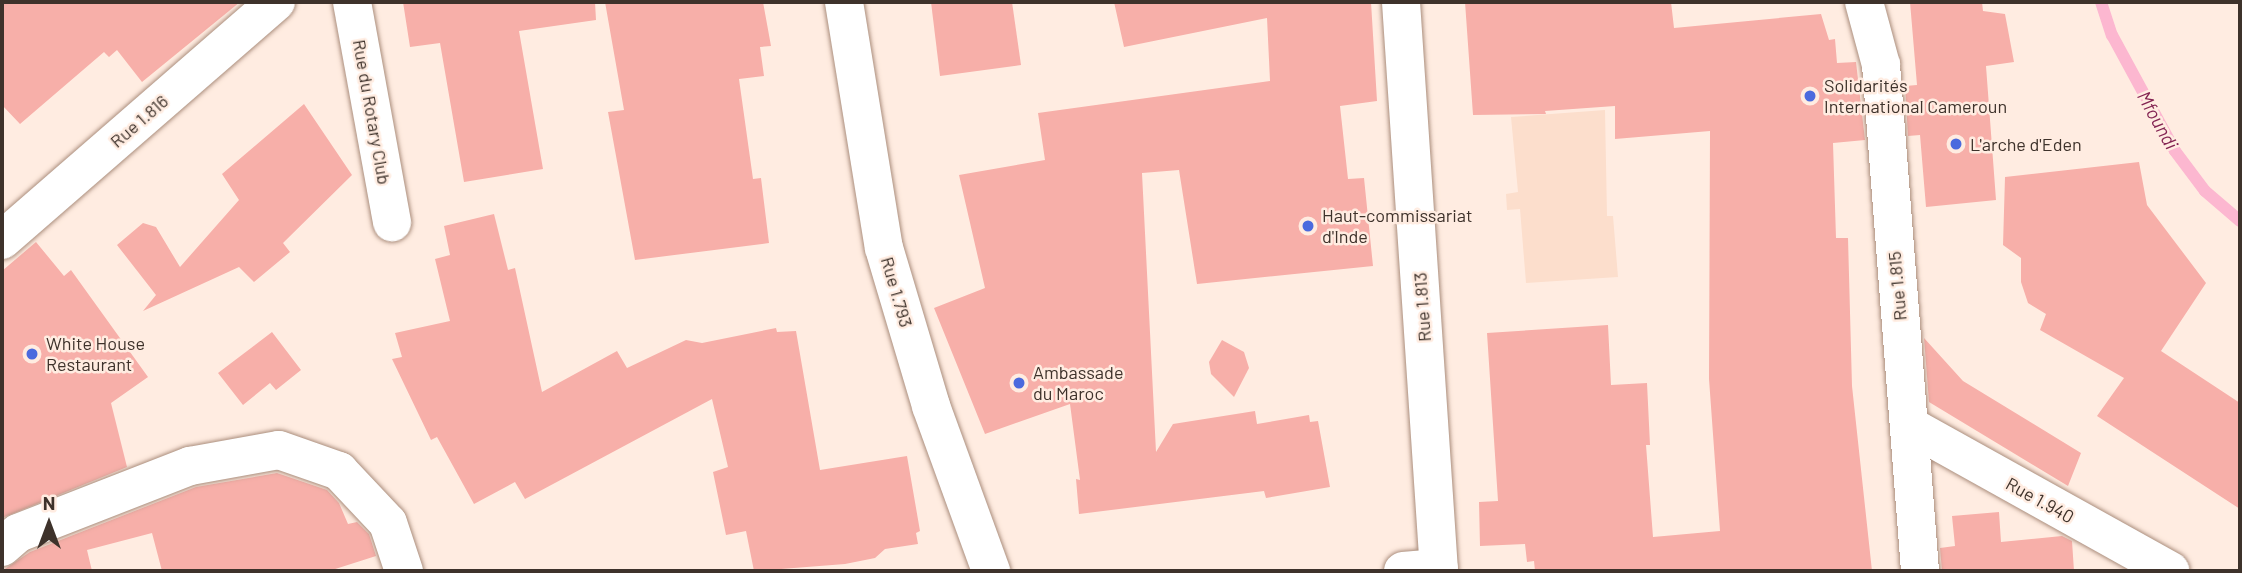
<!DOCTYPE html>
<meta charset="utf-8">
<style>
body{margin:0}
#map{position:relative;width:2242px;height:573px;overflow:hidden;background:#ffece1;font-family:Barlow,sans-serif}
div>[style]{position:absolute}
.built>*{inset:0;background:#fcdecc}
.stream>*{height:12px;margin:-6px;padding:0 6px;transform-origin:6px;border-radius:6px;background:#fcb7d0}
.building>*{inset:0;background:#f7afa9}
.roads{filter:drop-shadow(0 0 2px #ab8e7d) drop-shadow(0 0 2px #ab8e7d)}
.minor>*{height:38px;margin:-19px;padding:0 19px;transform-origin:19px;border-radius:19px;background:#fff}
.dots>*{width:19px;height:19px;translate:-50% -50%;box-sizing:border-box;border:4px solid #ffece1;border-radius:50%}
span{translate:-50% -50%;white-space:nowrap;text-align:center;line-height:1.15;-webkit-text-stroke:5px #ffece1;paint-order:stroke}
.poi-label{font-size:18px;color:#3e322b}
.left{translate:0 -50%;text-align:left}
.street-label{font-size:18px;color:#3e322b}
.water-label{font-size:19px;color:#842452;font-style:italic}
.frame{position:absolute;inset:0;border:4px solid #3e322b;pointer-events:none}
.north{position:absolute;left:14px;top:489px;width:70px;height:70px;-webkit-text-stroke:5px #ffece1;paint-order:stroke;rotate:0deg;font-size:19px;font-weight:700;line-height:28px;text-align:center;color:#3e322b}
.north::after{content:'';display:block;margin:auto;width:24px;height:32px;background:#3e322b;clip-path:polygon(50% 0,100% 100%,50% 72%,0 100%)}
</style>
<div id="map">
<div class="built">
<i style="clip-path:polygon(1605px 110px,1607px 216px,1613px 216px,1618px 277px,1526px 283px,1520px 209px,1507px 210px,1506px 194px,1518px 192px,1511px 117px)"></i>
</div>
<div class="stream">
<i style="left:2101px;top:2px;width:35px;rotate:72deg"></i>
<i style="left:2112px;top:35px;width:132px;rotate:61.5deg"></i>
<i style="left:2175px;top:151px;width:50px;rotate:53.1deg"></i>
<i style="left:2205px;top:191px;width:46px;rotate:40.6deg"></i>
</div>
<div class="building">
<i style="clip-path:polygon(2px 2px,240px 2px,142px 82px,117px 50px,109px 57px,104px 52px,20px 124px,2px 105px)"></i>
<i style="clip-path:polygon(403px 2px,595px 2px,596px 20px,519px 31px,543px 169px,464px 182px,440px 43px,410px 47px)"></i>
<i style="clip-path:polygon(605px 2px,763px 2px,771px 46px,760px 47px,764px 76px,739px 79px,753px 179px,761px 178px,769px 243px,635px 260px,608px 112px,624px 110px)"></i>
<i style="clip-path:polygon(931px 2px,1012px 2px,1021px 65px,940px 76px)"></i>
<i style="clip-path:polygon(1114px 2px,1371px 2px,1377px 101px,1340px 106px,1348px 179px,1364px 178px,1373px 266px,1197px 284px,1179px 170px,1142px 173px,1156px 452px,1173px 424px,1255px 411px,1257px 424px,1309px 415px,1310px 422px,1318px 421px,1330px 487px,1266px 498px,1264px 491px,1079px 514px,1076px 479px,1080px 480px,1070px 404px,985px 434px,934px 308px,985px 288px,959px 175px,1045px 160px,1038px 113px,1270px 81px,1267px 18px,1124px 47px)"></i>
<i style="clip-path:polygon(1465px 2px,1671px 2px,1674px 28px,1821px 14px,1829px 40px,1835px 39px,1837px 63px,1856px 62px,1865px 140px,1833px 143px,1836px 238px,1848px 238px,1852px 386px,1872px 571px,1535px 571px,1534px 561px,1527px 562px,1525px 544px,1480px 546px,1479px 502px,1498px 501px,1487px 333px,1608px 325px,1611px 385px,1647px 383px,1650px 445px,1646px 445px,1653px 537px,1720px 531px,1709px 379px,1710px 131px,1615px 139px,1615px 106px,1545px 111px,1546px 114px,1473px 115px)"></i>
<i style="clip-path:polygon(1910px 2px,1982px 2px,1983px 11px,2005px 14px,2014px 62px,1986px 66px,1996px 200px,1926px 207px,1920px 135px,1908px 136px,1905px 86px,1917px 85px)"></i>
<i style="clip-path:polygon(304px 104px,352px 175px,283px 243px,290px 252px,254px 282px,239px 267px,143px 311px,156px 295px,117px 245px,143px 223px,156px 227px,180px 267px,239px 200px,222px 174px)"></i>
<i style="clip-path:polygon(2139px 162px,2147px 205px,2206px 283px,2161px 351px,2240px 403px,2240px 509px,2097px 416px,2124px 378px,2040px 330px,2046px 314px,2028px 303px,2021px 282px,2021px 258px,2003px 245px,2005px 177px)"></i>
<i style="clip-path:polygon(494px 214px,508px 270px,515px 268px,542px 392px,617px 351px,627px 368px,686px 340px,702px 343px,776px 328px,777px 332px,796px 331px,820px 470px,907px 456px,920px 531px,916px 533px,918px 544px,885px 549px,875px 558px,845px 564px,754px 571px,746px 531px,726px 535px,713px 472px,728px 467px,712px 399px,525px 499px,515px 482px,474px 504px,437px 437px,431px 440px,392px 359px,402px 357px,395px 333px,450px 321px,435px 259px,450px 255px,444px 226px)"></i>
<i style="clip-path:polygon(36px 242px,64px 276px,71px 270px,148px 377px,111px 403px,127px 467px,2px 518px,2px 271px)"></i>
<i style="clip-path:polygon(272px 332px,301px 370px,276px 390px,270px 383px,243px 405px,218px 373px)"></i>
<i style="clip-path:polygon(1924px 338px,1963px 381px,2081px 453px,2068px 486px,1929px 402px)"></i>
<i style="clip-path:polygon(1222px 340px,1244px 352px,1249px 368px,1234px 397px,1211px 374px,1209px 362px)"></i>
<i style="clip-path:polygon(277px 473px,327px 490px,339px 503px,348px 524px,357px 522px,369px 534px,376px 556px,329px 571px,162px 571px,152px 533px,87px 550px,92px 571px,2px 571px,30px 552px,196px 487px)"></i>
<i style="clip-path:polygon(1999px 512px,2001px 542px,2062px 536px,2072px 541px,2074px 571px,1942px 571px,1940px 548px,1955px 546px,1952px 516px)"></i>
</div>
<div class="roads">
<div class="minor">
<i style="left:352px;top:2px;width:224px;rotate:79.7deg"></i>
<i style="left:844px;top:2px;width:249px;rotate:80.8deg"></i>
<i style="left:884px;top:248px;width:165px;rotate:73.4deg"></i>
<i style="left:931px;top:406px;width:176px;rotate:70deg"></i>
<i style="left:1401px;top:2px;width:570px;rotate:86.18deg"></i>
<i style="left:1864px;top:2px;width:65px;rotate:74.9deg"></i>
<i style="left:1881px;top:65px;width:508px;rotate:85.59deg"></i>
<i style="left:2px;top:240px;width:363px;rotate:-41deg"></i>
<i style="left:1910px;top:426px;width:298px;rotate:29.1deg"></i>
<i style="left:2px;top:547px;width:21px;rotate:-41deg"></i>
<i style="left:18px;top:533px;width:185px;rotate:-21.3deg"></i>
<i style="left:190px;top:466px;width:90px;rotate:-10.2deg"></i>
<i style="left:279px;top:450px;width:64px;rotate:19.3deg"></i>
<i style="left:339px;top:471px;width:71px;rotate:46.7deg"></i>
<i style="left:388px;top:523px;width:51px;rotate:71.6deg"></i>
<i style="left:1403px;top:571px;width:36px;rotate:-5deg"></i>
</div>
</div>
<div class="dots">
<i style="left:1810px;top:96px;background:#4b6ade"></i>
<i style="left:1956px;top:144px;background:#4b6ade"></i>
<i style="left:1308px;top:226px;background:#4b6ade"></i>
<i style="left:32px;top:354px;background:#4b6ade"></i>
<i style="left:1019px;top:383px;background:#4b6ade"></i>
</div>
<div class="poi-label">
<span class="left" style="left:1824px;top:96px">Solidarités<br>International Cameroun</span>
<span class="left" style="left:1970px;top:144px">L'arche d'Eden</span>
<span class="left" style="left:1322px;top:226px">Haut-commissariat<br>d'Inde</span>
<span class="left" style="left:46px;top:354px">White House<br>Restaurant</span>
<span class="left" style="left:1033px;top:383px">Ambassade<br>du Maroc</span>
</div>
<div class="street-label">
<span style="left:372px;top:112px;rotate:80deg">Rue du Rotary Club</span>
<span style="left:139px;top:121px;rotate:-41deg">Rue 1.816</span>
<span style="left:1897px;top:286px;rotate:-95deg">Rue 1.815</span>
<span style="left:897px;top:292px;rotate:74deg">Rue 1.793</span>
<span style="left:1422px;top:307px;rotate:-94deg">Rue 1.813</span>
<span style="left:2040px;top:500px;rotate:29deg">Rue 1.940</span>
</div>
<div class="water-label">
<span style="left:2158px;top:120px;rotate:61deg">Mfoundi</span>
</div>
<div class="frame"></div>
<div class="north">N</div>
</div>
